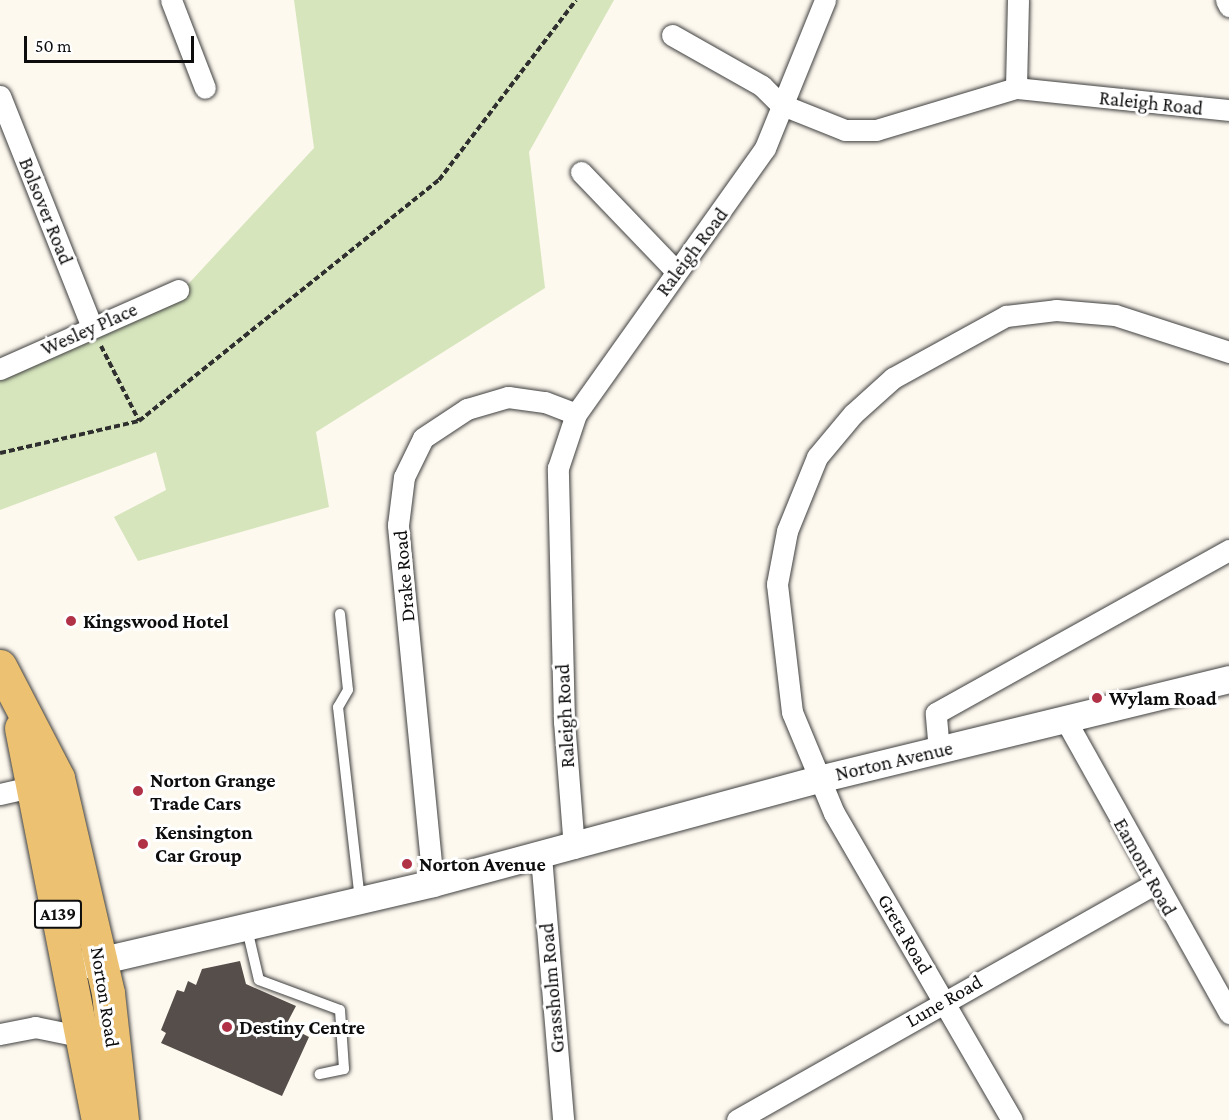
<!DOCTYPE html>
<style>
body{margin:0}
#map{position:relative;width:1229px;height:1120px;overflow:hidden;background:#fef9ef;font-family:"Crimson Pro",serif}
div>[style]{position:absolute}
.green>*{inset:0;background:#d6e5bc}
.building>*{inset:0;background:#554e4b}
.path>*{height:4px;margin-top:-2px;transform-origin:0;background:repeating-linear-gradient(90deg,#2f2f2f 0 6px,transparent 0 9px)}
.roads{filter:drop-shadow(0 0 2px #404040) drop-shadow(0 0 2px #404040)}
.service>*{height:10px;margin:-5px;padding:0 5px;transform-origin:5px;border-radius:5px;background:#fff}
.minor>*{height:21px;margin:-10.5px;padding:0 10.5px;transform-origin:10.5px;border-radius:10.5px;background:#fff}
.tertiary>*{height:27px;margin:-13.5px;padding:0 13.5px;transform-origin:13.5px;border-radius:13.5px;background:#fff}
.primary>*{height:33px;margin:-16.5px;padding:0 16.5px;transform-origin:16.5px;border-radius:16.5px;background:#ecc171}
.dots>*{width:16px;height:16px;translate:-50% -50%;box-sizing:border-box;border:3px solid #fff;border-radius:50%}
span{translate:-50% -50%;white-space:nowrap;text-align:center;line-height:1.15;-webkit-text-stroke:6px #fff;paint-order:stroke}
.shield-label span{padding:2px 4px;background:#fff;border:2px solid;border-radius:4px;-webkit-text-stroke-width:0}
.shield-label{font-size:18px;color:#0d0d0d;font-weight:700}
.street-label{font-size:20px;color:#0d0d0d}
.poi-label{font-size:20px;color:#0d0d0d;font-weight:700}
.left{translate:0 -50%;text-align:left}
.scale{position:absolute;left:24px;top:36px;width:170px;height:27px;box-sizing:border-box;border:3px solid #0d0d0d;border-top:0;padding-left:8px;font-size:18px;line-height:21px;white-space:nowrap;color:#0d0d0d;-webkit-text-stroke:4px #fff;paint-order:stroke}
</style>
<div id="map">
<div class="green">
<i style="clip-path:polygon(294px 0,614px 0,529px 152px,545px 288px,316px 432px,329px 507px,138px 561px,114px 517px,166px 490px,156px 452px,0 510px,0 374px,179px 294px,314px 148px)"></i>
</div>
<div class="building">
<i style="clip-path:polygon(240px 961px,246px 984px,296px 1006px,286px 1025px,309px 1037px,282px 1096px,161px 1043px,166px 1033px,161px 1030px,177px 990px,184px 992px,188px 981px,196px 985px,202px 969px)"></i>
</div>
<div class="path">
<i style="left:101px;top:346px;width:84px;rotate:63.1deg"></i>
<i style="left:0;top:453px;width:143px;rotate:-13deg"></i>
<i style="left:139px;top:421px;width:385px;rotate:-38.8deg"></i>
<i style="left:439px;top:180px;width:226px;rotate:-52.7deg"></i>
</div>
<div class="roads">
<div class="service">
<i style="left:340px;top:614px;width:76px;rotate:84deg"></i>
<i style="left:348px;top:690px;width:20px;rotate:120deg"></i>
<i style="left:338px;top:707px;width:195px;rotate:83.5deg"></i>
<i style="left:247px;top:929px;width:52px;rotate:76.8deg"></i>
<i style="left:259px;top:980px;width:86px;rotate:20.3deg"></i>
<i style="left:340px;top:1010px;width:59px;rotate:86.1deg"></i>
<i style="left:344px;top:1069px;width:25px;rotate:168deg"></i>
</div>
<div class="minor">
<i style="left:171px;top:0;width:94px;rotate:68.9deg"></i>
<i style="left:1226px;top:0;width:7px;rotate:63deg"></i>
<i style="left:672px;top:35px;width:103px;rotate:29.5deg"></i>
<i style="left:762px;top:86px;width:25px;rotate:45deg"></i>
<i style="left:780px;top:104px;width:70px;rotate:21.8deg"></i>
<i style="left:845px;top:130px;width:31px"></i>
<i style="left:876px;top:130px;width:146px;rotate:-16.7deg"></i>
<i style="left:1016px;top:88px;width:214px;rotate:5.9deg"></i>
<i style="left:1016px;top:88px;width:88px;rotate:-88.7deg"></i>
<i style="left:0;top:96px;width:249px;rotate:68.3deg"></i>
<i style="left:581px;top:172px;width:137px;rotate:46.2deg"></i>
<i style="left:0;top:369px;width:195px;rotate:-23.9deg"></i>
<i style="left:1065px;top:719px;width:337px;rotate:60.8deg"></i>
<i style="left:939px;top:751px;width:38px;rotate:-95deg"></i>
<i style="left:936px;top:713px;width:335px;rotate:-29.1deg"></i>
<i style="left:0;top:794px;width:45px;rotate:-12.8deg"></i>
<i style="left:574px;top:848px;width:126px;rotate:-94.5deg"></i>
<i style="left:564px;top:722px;width:254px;rotate:-91.4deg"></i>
<i style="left:558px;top:468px;width:57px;rotate:-71.6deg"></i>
<i style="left:576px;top:414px;width:326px;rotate:-54.6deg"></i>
<i style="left:765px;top:148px;width:160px;rotate:-67.9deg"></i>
<i style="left:541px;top:856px;width:265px;rotate:85.2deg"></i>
<i style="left:433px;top:883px;width:360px;rotate:-95.6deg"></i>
<i style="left:398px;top:525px;width:48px;rotate:-82.9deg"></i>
<i style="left:404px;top:477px;width:43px;rotate:-64deg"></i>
<i style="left:423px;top:438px;width:53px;rotate:-33.4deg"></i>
<i style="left:467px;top:409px;width:43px;rotate:-16.3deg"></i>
<i style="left:508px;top:397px;width:37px;rotate:8deg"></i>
<i style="left:545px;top:402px;width:33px;rotate:21deg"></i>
<i style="left:0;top:1034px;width:36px;rotate:-11deg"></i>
<i style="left:35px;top:1027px;width:50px;rotate:11.5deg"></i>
<i style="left:737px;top:1120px;width:478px;rotate:-29.5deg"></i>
<i style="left:1012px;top:1120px;width:355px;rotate:-120.1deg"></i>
<i style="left:834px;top:813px;width:109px;rotate:-112.6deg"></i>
<i style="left:792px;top:712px;width:129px;rotate:-96.7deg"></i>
<i style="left:777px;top:584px;width:54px;rotate:-79.3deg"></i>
<i style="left:787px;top:531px;width:80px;rotate:-67.9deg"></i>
<i style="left:817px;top:457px;width:56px;rotate:-50.1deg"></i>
<i style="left:853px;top:414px;width:54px;rotate:-42deg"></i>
<i style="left:893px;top:378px;width:129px;rotate:-28.8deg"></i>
<i style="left:1006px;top:316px;width:50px;rotate:-6.8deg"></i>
<i style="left:1056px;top:310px;width:59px;rotate:4.8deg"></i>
<i style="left:1115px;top:315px;width:120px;rotate:18deg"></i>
</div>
<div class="tertiary">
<i style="left:81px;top:965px;width:361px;rotate:-13.1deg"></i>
<i style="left:433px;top:883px;width:400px;rotate:-15.1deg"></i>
<i style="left:819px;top:779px;width:422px;rotate:-13.7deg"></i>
</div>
<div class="primary">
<i style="left:0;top:666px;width:126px;rotate:62.6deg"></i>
<i style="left:58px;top:778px;width:221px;rotate:76.9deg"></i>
<i style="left:108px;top:993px;width:128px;rotate:83.7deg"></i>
<i style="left:21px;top:728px;width:399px;rotate:78.9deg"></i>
</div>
</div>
<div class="dots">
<i style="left:71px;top:621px;background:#b13246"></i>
<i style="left:1097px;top:698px;background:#b13246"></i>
<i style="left:138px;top:791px;background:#b13246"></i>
<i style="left:143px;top:844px;background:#b13246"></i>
<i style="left:407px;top:864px;background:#b13246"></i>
<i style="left:227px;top:1027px;background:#b13246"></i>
</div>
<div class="shield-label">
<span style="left:58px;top:914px">A139</span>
</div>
<div class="street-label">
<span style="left:1151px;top:103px;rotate:6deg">Raleigh Road</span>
<span style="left:46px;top:211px;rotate:68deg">Bolsover Road</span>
<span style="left:692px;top:252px;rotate:-53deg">Raleigh Road</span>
<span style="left:89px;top:329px;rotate:-24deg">Wesley Place</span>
<span style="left:404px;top:576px;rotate:-95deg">Drake Road</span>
<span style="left:565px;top:716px;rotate:-93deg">Raleigh Road</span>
<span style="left:894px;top:761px;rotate:-13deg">Norton Avenue</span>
<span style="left:1145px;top:867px;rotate:61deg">Eamont Road</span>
<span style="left:905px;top:934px;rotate:60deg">Greta Road</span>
<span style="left:552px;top:988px;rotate:-95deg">Grassholm Road</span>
<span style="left:105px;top:997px;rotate:81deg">Norton Road</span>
<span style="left:944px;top:1001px;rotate:-30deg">Lune Road</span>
</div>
<div class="poi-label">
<span class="left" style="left:83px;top:621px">Kingswood Hotel</span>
<span class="left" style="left:1109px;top:698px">Wylam Road</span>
<span class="left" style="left:150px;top:792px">Norton Grange<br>Trade Cars</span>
<span class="left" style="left:155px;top:844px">Kensington<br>Car Group</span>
<span class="left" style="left:419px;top:864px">Norton Avenue</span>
<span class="left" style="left:239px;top:1027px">Destiny Centre</span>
</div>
<div class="scale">50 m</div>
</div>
